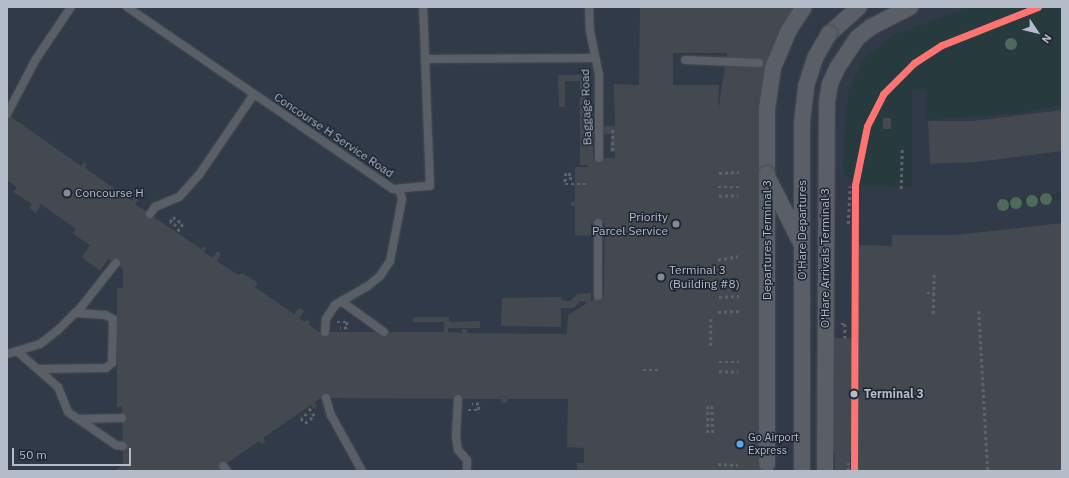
<!DOCTYPE html>
<style>
body{margin:0}
#map{position:relative;width:1069px;height:478px;overflow:hidden;background:#2a3038;font-family:"IBM Plex Sans",sans-serif}
div>[style]{position:absolute}
.airport>*{inset:0;background:#313a48}
.green>*{inset:0;background:#273a3e}
.building>*{inset:0;background:#444950}
.path>*{height:2.5px;margin-top:-1.25px;transform-origin:0;background:repeating-linear-gradient(90deg,#5d636a 0 3px,transparent 0 6px)}
.roads{filter:drop-shadow(0 0 1px #484c53) drop-shadow(0 0 1px #484c53)}
.service>*{height:8px;margin:-4px;padding:0 4px;transform-origin:4px;border-radius:4px;background:#5a5e66}
.minor>*{height:16px;margin:-8px;padding:0 8px;transform-origin:8px;border-radius:8px;background:#5a5e66}
.bridges{filter:drop-shadow(0 0 1px #484c53) drop-shadow(0 0 1px #484c53)}
.minor-bridge>*{height:16px;margin:-8px;padding:0 8px;transform-origin:8px;border-radius:8px;background:#5a5e66}
.rail-1>*{height:7px;margin:-3.5px;padding:0 3.5px;transform-origin:3.5px;border-radius:3.5px;background:#ff7473}
.trees>*{width:12px;height:12px;margin:-6px;border-radius:50%;background:#4e6a5a}
.dots>*{width:11px;height:11px;translate:-50% -50%;box-sizing:border-box;border:2px solid #1d2633;border-radius:50%}
span{translate:-50% -50%;white-space:nowrap;text-align:center;line-height:1.15;-webkit-text-stroke:3px #1d2633;paint-order:stroke}
.bus-label{font-size:11px;color:#b4bcc9}
.left{translate:0 -50%;text-align:left}
.street-label{font-size:12px;color:#b4bcc9}
.poi-label{font-size:12px;color:#b4bcc9}
.right{translate:-100% -50%;text-align:right}
.stop-label{font-size:12px;color:#b4bcc9;font-weight:700}
.frame{position:absolute;inset:0;border:8px solid #b4bcc9;pointer-events:none}
.north{position:absolute;left:1017px;top:12px;width:40px;height:40px;-webkit-text-stroke:3px #1d2633;paint-order:stroke;rotate:125deg;font-size:11px;font-weight:700;line-height:16px;text-align:center;color:#b4bcc9}
.north::after{content:'';display:block;margin:auto;width:14px;height:18px;background:#b4bcc9;clip-path:polygon(50% 0,100% 100%,50% 72%,0 100%)}
.scale{position:absolute;left:12px;top:448px;width:119px;height:18px;box-sizing:border-box;border:2px solid #b4bcc9;border-top:0;padding-left:5px;font-size:12px;line-height:14px;white-space:nowrap;color:#b4bcc9;-webkit-text-stroke:3px #1d2633;paint-order:stroke}
</style>
<div id="map">
<div class="airport">
<i style="clip-path:polygon(7px 7px,1062px 7px,1062px 471px,7px 471px)"></i>
</div>
<div class="green">
<i style="clip-path:polygon(969px 7px,1062px 7px,1062px 105px,1019px 113px,927px 120px,927px 89px,912px 89px,912px 185px,909px 187px,860px 185px,853px 183px,843px 172px,846px 120px,849px 89px,863px 60px,894px 35px)"></i>
<i style="clip-path:polygon(1062px 193px,1062px 199px,998px 208px,997px 201px)"></i>
</div>
<div class="building">
<i style="clip-path:polygon(evenodd,640px 7px,803px 7px,772px 65px,765px 471px,577px 471px,577px 463px,584px 463px,584px 448px,567px 447px,568px 399px,507px 399px,507px 403px,502px 403px,502px 399px,320px 398px,314px 403px,317px 406px,314px 409px,311px 405px,263px 438px,266px 442px,262px 444px,259px 441px,216px 471px,114px 471px,123px 465px,122px 406px,117px 407px,117px 288px,123px 288px,123px 269px,108px 259px,100px 271px,82px 257px,90px 245px,73px 234px,76px 229px,41px 204px,36px 213px,29px 208px,32px 204px,13px 192px,17px 187px,7px 181px,7px 114px,81px 166px,84px 162px,87px 165px,85px 168px,132px 201px,135px 197px,138px 200px,135px 204px,201px 249px,203px 246px,206px 248px,204px 252px,213px 258px,217px 251px,221px 254px,217px 261px,238px 275px,243px 273px,258px 283px,255px 287px,288px 310px,294px 314px,299px 308px,304px 311px,299px 318px,305px 322px,307px 319px,310px 322px,308px 324px,319px 332px,444px 332px,444px 322px,413px 322px,414px 317px,449px 317px,449px 322px,480px 321px,480px 328px,448px 328px,448px 332px,462px 333px,462px 329px,467px 329px,467px 333px,567px 334px,568px 315px,586px 304px,586px 301px,580px 301px,574px 308px,561px 308px,561px 327px,501px 326px,502px 298px,561px 297px,561px 300px,570px 301px,578px 294px,591px 293px,591px 301px,598px 296px,604px 296px,605px 223px,591px 223px,591px 236px,575px 235px,575px 206px,571px 206px,571px 202px,575px 201px,575px 167px,588px 167px,588px 165px,580px 165px,580px 81px,565px 81px,565px 107px,559px 107px,558px 75px,585px 75px,588px 159px,588px 126px,615px 126px,614px 84px,639px 85px,640px 7px,673px 53px,727px 53px,718px 112px,719px 85px,673px 85px,673px 53px,640px 7px,593px 134px,611px 134px,610px 152px,615px 152px,615px 158px,593px 158px,593px 134px)"></i>
<i style="clip-path:polygon(1062px 110px,1062px 151px,976px 162px,930px 164px,928px 121px,973px 121px)"></i>
<i style="clip-path:polygon(883px 118px,891px 118px,891px 129px,883px 129px)"></i>
<i style="clip-path:polygon(1062px 223px,1062px 471px,858px 471px,858px 245px,892px 246px,892px 235px,955px 235px)"></i>
<i style="clip-path:polygon(829px 338px,856px 338px,857px 453px,850px 453px,850px 471px,835px 471px,835px 453px,829px 453px)"></i>
</div>
<div class="path">
<i style="left:613px;top:130px;width:22px;rotate:90deg"></i>
<i style="left:719px;top:173px;width:20px;rotate:-3deg"></i>
<i style="left:570px;top:180px;width:5px;rotate:-79deg"></i>
<i style="left:571px;top:175px;width:5px;rotate:-158deg"></i>
<i style="left:566px;top:173px;width:11px;rotate:95deg"></i>
<i style="left:565px;top:184px;width:23px"></i>
<i style="left:718px;top:187px;width:21px"></i>
<i style="left:901px;top:189px;width:42px;rotate:-88.6deg"></i>
<i style="left:719px;top:196px;width:19px;rotate:-3deg"></i>
<i style="left:848px;top:224px;width:38px;rotate:-87deg"></i>
<i style="left:176px;top:226px;width:7px;rotate:-146deg"></i>
<i style="left:170px;top:222px;width:6px;rotate:-59deg"></i>
<i style="left:173px;top:217px;width:12px;rotate:35deg"></i>
<i style="left:183px;top:224px;width:11px;rotate:124deg"></i>
<i style="left:718px;top:260px;width:20px;rotate:-11deg"></i>
<i style="left:927px;top:293px;width:7px"></i>
<i style="left:719px;top:297px;width:20px;rotate:-3deg"></i>
<i style="left:979px;top:311px;width:160px;rotate:86.8deg"></i>
<i style="left:718px;top:312px;width:21px;rotate:-3deg"></i>
<i style="left:933px;top:314px;width:42px;rotate:-88.6deg"></i>
<i style="left:711px;top:319px;width:29px;rotate:90deg"></i>
<i style="left:337px;top:322px;width:10px"></i>
<i style="left:347px;top:322px;width:6px;rotate:90deg"></i>
<i style="left:347px;top:328px;width:7px;rotate:180deg"></i>
<i style="left:841px;top:324px;width:4px"></i>
<i style="left:845px;top:324px;width:14px;rotate:90deg"></i>
<i style="left:719px;top:362px;width:20px"></i>
<i style="left:643px;top:370px;width:15px"></i>
<i style="left:719px;top:371px;width:19px;rotate:3deg"></i>
<i style="left:708px;top:406px;width:29px;rotate:90deg"></i>
<i style="left:712px;top:406px;width:29px;rotate:88deg"></i>
<i style="left:468px;top:410px;width:10px"></i>
<i style="left:478px;top:410px;width:6px;rotate:-81deg"></i>
<i style="left:479px;top:404px;width:7px;rotate:180deg"></i>
<i style="left:307px;top:414px;width:7px;rotate:146deg"></i>
<i style="left:301px;top:418px;width:6px;rotate:51deg"></i>
<i style="left:305px;top:423px;width:11px;rotate:-38deg"></i>
<i style="left:314px;top:416px;width:11px;rotate:-124deg"></i>
<i style="left:718px;top:464px;width:20px;rotate:3deg"></i>
<i style="left:848px;top:471px;width:8px;rotate:-90deg"></i>
</div>
<div class="roads">
<div class="service">
<i style="left:127px;top:7px;width:322px;rotate:34.4deg"></i>
<i style="left:393px;top:189px;width:37px;rotate:-5deg"></i>
<i style="left:430px;top:186px;width:179px;rotate:-92.2deg"></i>
<i style="left:589px;top:7px;width:24px;rotate:88deg"></i>
<i style="left:590px;top:31px;width:45px;rotate:78.4deg"></i>
<i style="left:599px;top:75px;width:83px;rotate:90deg"></i>
<i style="left:425px;top:59px;width:170px;rotate:-0.3deg"></i>
<i style="left:685px;top:60px;width:74px;rotate:2.3deg"></i>
<i style="left:7px;top:114px;width:62px;rotate:-62.2deg"></i>
<i style="left:36px;top:59px;width:63px;rotate:-56.1deg"></i>
<i style="left:150px;top:214px;width:9px;rotate:-54deg"></i>
<i style="left:155px;top:207px;width:26px;rotate:-23deg"></i>
<i style="left:179px;top:197px;width:30px;rotate:-48deg"></i>
<i style="left:199px;top:175px;width:98px;rotate:-55.8deg"></i>
<i style="left:598px;top:296px;width:73px;rotate:-90deg"></i>
<i style="left:341px;top:301px;width:53px;rotate:35.8deg"></i>
<i style="left:325px;top:332px;width:13px;rotate:-86deg"></i>
<i style="left:326px;top:319px;width:17px;rotate:-57deg"></i>
<i style="left:335px;top:305px;width:39px;rotate:-30deg"></i>
<i style="left:369px;top:285px;width:14px;rotate:-39deg"></i>
<i style="left:380px;top:276px;width:18px;rotate:-56deg"></i>
<i style="left:390px;top:261px;width:63px;rotate:-79deg"></i>
<i style="left:402px;top:199px;width:10px;rotate:-107deg"></i>
<i style="left:18px;top:352px;width:53px;rotate:41.2deg"></i>
<i style="left:58px;top:387px;width:27px;rotate:68deg"></i>
<i style="left:68px;top:412px;width:58px;rotate:34.5deg"></i>
<i style="left:116px;top:445px;width:7px;rotate:8deg"></i>
<i style="left:7px;top:354px;width:34px;rotate:-17deg"></i>
<i style="left:40px;top:344px;width:23px;rotate:-38deg"></i>
<i style="left:58px;top:330px;width:34px;rotate:-45deg"></i>
<i style="left:82px;top:306px;width:55px;rotate:-51.7deg"></i>
<i style="left:38px;top:369px;width:68px;rotate:-0.8deg"></i>
<i style="left:106px;top:368px;width:8px;rotate:-40deg"></i>
<i style="left:112px;top:363px;width:44px;rotate:-88.7deg"></i>
<i style="left:113px;top:319px;width:9px;rotate:-153deg"></i>
<i style="left:105px;top:315px;width:30px;rotate:-176deg"></i>
<i style="left:326px;top:398px;width:18px;rotate:74deg"></i>
<i style="left:331px;top:415px;width:64px;rotate:61deg"></i>
<i style="left:458px;top:399px;width:38px;rotate:93deg"></i>
<i style="left:456px;top:437px;width:13px;rotate:81deg"></i>
<i style="left:458px;top:450px;width:13px;rotate:48deg"></i>
<i style="left:467px;top:460px;width:11px;rotate:90deg"></i>
<i style="left:78px;top:419px;width:44px;rotate:-1.3deg"></i>
<i style="left:223px;top:466px;width:6px;rotate:51deg"></i>
</div>
<div class="minor">
<i style="left:829px;top:34px;width:40px;rotate:-42deg"></i>
<i style="left:767px;top:174px;width:65px;rotate:-90deg"></i>
<i style="left:767px;top:109px;width:41px;rotate:-81.7deg"></i>
<i style="left:773px;top:68px;width:41px;rotate:-67.2deg"></i>
<i style="left:789px;top:30px;width:27px;rotate:-57deg"></i>
<i style="left:825px;top:471px;width:369px;rotate:-89.7deg"></i>
<i style="left:827px;top:102px;width:18px;rotate:-81deg"></i>
<i style="left:830px;top:84px;width:17px;rotate:-66deg"></i>
<i style="left:837px;top:68px;width:36px;rotate:-56deg"></i>
<i style="left:857px;top:38px;width:18px;rotate:-38deg"></i>
<i style="left:871px;top:27px;width:44px;rotate:-27.1deg"></i>
</div>
</div>
<div class="bridges">
<div class="minor-bridge">
<i style="left:767px;top:174px;width:290px;rotate:90deg"></i>
<i style="left:768px;top:178px;width:71px;rotate:63.1deg"></i>
<i style="left:802px;top:471px;width:350px;rotate:-90deg"></i>
<i style="left:802px;top:121px;width:35px;rotate:-83deg"></i>
<i style="left:806px;top:86px;width:29px;rotate:-72deg"></i>
<i style="left:815px;top:58px;width:28px;rotate:-60deg"></i>
</div>
</div>
<div class="rail-1">
<i style="left:854px;top:471px;width:286px;rotate:-89.8deg"></i>
<i style="left:855px;top:185px;width:60px;rotate:-78.5deg"></i>
<i style="left:867px;top:126px;width:36px;rotate:-63deg"></i>
<i style="left:883px;top:94px;width:44px;rotate:-45deg"></i>
<i style="left:914px;top:63px;width:33px;rotate:-33deg"></i>
<i style="left:942px;top:45px;width:103px;rotate:-21.6deg"></i>
</div>
<div class="trees">
<i style="left:1011px;top:44px"></i>
<i style="left:1046px;top:199px"></i>
<i style="left:1032px;top:201px"></i>
<i style="left:1016px;top:203px"></i>
<i style="left:1003px;top:205px"></i>
</div>
<div class="dots">
<i style="left:67px;top:193px;background:#848b96"></i>
<i style="left:676px;top:224px;background:#848b96"></i>
<i style="left:661px;top:277px;background:#848b96"></i>
<i style="left:854px;top:394px;background:#b4bcc9"></i>
<i style="left:740px;top:444px;background:#5aa8eb"></i>
</div>
<div class="bus-label">
<span class="left" style="left:748px;top:444px">Go Airport<br>Express</span>
</div>
<div class="street-label">
<span style="left:586px;top:107px;rotate:-92deg">Baggage Road</span>
<span style="left:334px;top:135px;rotate:34deg">Concourse H Service Road</span>
<span style="left:802px;top:230px;rotate:-90deg">O'Hare Departures</span>
<span style="left:767px;top:240px;rotate:-90deg">Departures Terminal 3</span>
<span style="left:825px;top:258px;rotate:-90deg">O'Hare Arrivals Terminal 3</span>
</div>
<div class="poi-label">
<span class="left" style="left:75px;top:193px">Concourse H</span>
<span class="right" style="left:668px;top:224px">Priority<br>Parcel Service</span>
<span class="left" style="left:669px;top:277px">Terminal 3<br>(Building #8)</span>
</div>
<div class="stop-label">
<span class="left" style="left:864px;top:394px">Terminal 3</span>
</div>
<div class="frame"></div>
<div class="north">N</div>
<div class="scale">50 m</div>
</div>
